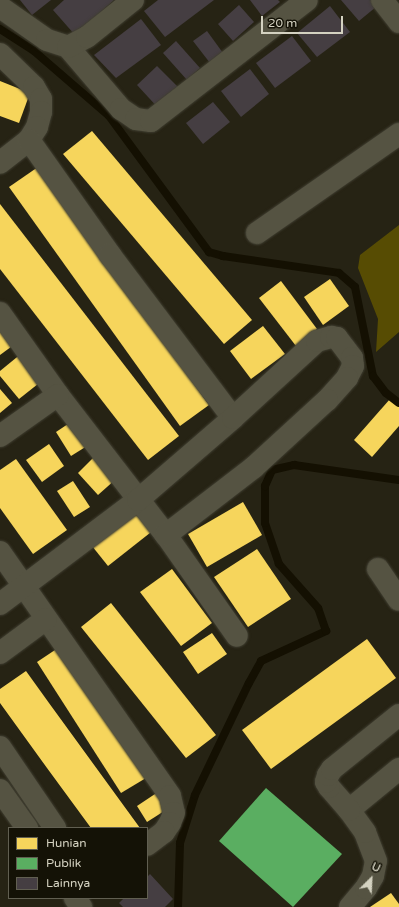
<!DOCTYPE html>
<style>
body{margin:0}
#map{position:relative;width:399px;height:907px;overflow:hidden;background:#262314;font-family:"Varela Round",sans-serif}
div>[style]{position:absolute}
.green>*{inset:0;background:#574c03}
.homes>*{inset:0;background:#f6d55c}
.public>*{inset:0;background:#5aae61}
.stream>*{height:8px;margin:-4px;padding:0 4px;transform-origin:4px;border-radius:4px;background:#141002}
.building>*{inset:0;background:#453e42}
.roads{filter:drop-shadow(0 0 1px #403e31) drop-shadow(0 0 1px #403e31)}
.minor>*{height:22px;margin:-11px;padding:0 11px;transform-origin:11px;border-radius:11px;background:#555342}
span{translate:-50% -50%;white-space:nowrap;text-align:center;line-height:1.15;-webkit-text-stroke:4px #141206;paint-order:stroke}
.legend{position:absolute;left:8px;top:827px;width:140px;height:72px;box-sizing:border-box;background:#141206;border:1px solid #615f51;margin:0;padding:5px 7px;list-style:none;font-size:12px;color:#d4d2c1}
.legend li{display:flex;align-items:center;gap:8px;height:20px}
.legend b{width:20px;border:1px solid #615f51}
.north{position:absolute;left:351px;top:859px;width:40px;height:40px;-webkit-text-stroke:3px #141206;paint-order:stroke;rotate:24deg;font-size:11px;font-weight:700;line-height:16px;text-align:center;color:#d4d2c1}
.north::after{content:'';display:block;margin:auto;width:14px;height:18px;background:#d4d2c1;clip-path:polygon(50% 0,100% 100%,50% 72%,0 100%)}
.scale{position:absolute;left:261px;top:16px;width:82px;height:18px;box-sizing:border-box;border:2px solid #d4d2c1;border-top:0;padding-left:5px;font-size:12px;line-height:14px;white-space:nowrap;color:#d4d2c1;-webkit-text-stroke:3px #141206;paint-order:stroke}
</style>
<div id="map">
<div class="green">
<i style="clip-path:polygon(399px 225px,399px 332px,376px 352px,378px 319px,358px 268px,360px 255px)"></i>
</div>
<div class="homes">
<i style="clip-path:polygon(0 81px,30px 93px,19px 123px,0 116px)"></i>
<i style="clip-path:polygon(92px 131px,252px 320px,224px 344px,63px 154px)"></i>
<i style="clip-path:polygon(38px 167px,209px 405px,180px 426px,9px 187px)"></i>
<i style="clip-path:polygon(0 204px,179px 436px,148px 460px,0 269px)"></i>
<i style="clip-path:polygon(330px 279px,349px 306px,323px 325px,304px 297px)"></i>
<i style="clip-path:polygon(281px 281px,317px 329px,296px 346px,259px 298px)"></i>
<i style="clip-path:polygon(0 322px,15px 344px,0 355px)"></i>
<i style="clip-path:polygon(263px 326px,285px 354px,251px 379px,230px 351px)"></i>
<i style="clip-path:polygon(22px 353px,43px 380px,19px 399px,0 376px,0 371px)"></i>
<i style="clip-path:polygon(0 389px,12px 403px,0 413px)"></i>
<i style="clip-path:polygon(390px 399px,399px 407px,399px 426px,372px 457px,354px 440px)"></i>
<i style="clip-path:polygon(71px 422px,87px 446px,71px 456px,56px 432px)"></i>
<i style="clip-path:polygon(49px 444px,64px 466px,42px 482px,26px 460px)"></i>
<i style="clip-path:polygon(95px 456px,116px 479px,98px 495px,78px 473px)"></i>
<i style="clip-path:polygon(16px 459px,67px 530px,33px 554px,0 508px,0 470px)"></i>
<i style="clip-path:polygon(73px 481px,90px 507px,74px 517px,57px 491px)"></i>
<i style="clip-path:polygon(243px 502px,262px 535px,207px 567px,188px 534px)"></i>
<i style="clip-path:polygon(136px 504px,155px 529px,108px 566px,88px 541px)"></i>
<i style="clip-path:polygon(257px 549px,291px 599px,248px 627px,214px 577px)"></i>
<i style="clip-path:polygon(172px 569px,212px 623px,181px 646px,140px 592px)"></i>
<i style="clip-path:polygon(111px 603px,216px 735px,186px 758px,81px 627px)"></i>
<i style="clip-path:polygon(212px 633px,227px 654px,198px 674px,183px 652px)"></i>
<i style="clip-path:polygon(367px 639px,396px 678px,271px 769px,242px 730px)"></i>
<i style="clip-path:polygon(61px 646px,146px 778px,121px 793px,37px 662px)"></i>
<i style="clip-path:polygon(26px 671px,49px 703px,140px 828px,91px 828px,47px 768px,0 703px,0 689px)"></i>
<i style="clip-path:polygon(158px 792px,169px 808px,147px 822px,137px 806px)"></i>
<i style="clip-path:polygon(391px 893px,399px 904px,399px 907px,370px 907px)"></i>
</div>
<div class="public">
<i style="clip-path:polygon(266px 788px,342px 854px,293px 907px,219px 841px)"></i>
</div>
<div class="stream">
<i style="left:0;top:29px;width:40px;rotate:32.9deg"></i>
<i style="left:34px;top:51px;width:99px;rotate:40.9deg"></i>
<i style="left:109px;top:116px;width:169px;rotate:53.7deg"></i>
<i style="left:209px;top:252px;width:15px;rotate:16deg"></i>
<i style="left:223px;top:256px;width:117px;rotate:8.3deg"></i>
<i style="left:339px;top:273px;width:21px;rotate:41deg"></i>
<i style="left:355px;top:287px;width:91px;rotate:78.6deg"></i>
<i style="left:373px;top:376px;width:21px;rotate:53deg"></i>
<i style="left:386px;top:393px;width:16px;rotate:38deg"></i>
<i style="left:178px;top:907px;width:64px;rotate:-88.2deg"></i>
<i style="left:180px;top:843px;width:50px;rotate:-72.6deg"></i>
<i style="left:195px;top:795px;width:124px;rotate:-64.3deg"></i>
<i style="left:249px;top:683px;width:25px;rotate:-61deg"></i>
<i style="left:261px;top:661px;width:72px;rotate:-24.8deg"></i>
<i style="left:326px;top:631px;width:24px;rotate:-109deg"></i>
<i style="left:318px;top:608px;width:59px;rotate:-131.6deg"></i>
<i style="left:279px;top:564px;width:43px;rotate:-108.9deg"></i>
<i style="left:265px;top:523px;width:37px;rotate:-90deg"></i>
<i style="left:265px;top:486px;width:17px;rotate:-66deg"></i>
<i style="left:272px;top:470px;width:23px;rotate:-13deg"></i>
<i style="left:294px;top:465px;width:106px;rotate:8.1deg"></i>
</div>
<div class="building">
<i style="clip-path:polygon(20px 0,51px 0,32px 15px)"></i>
<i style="clip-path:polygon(64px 0,114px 0,75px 35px,53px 10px)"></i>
<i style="clip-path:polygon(158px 0,214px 0,165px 37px,144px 11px)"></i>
<i style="clip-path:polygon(250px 0,278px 0,280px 2px,262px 16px)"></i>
<i style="clip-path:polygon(341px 0,379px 0,382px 2px,359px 21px)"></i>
<i style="clip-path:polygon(239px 5px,254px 22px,233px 41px,218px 24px)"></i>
<i style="clip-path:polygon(330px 6px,350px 32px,317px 57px,297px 33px)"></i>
<i style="clip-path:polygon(141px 19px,161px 45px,116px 78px,94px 55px)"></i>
<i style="clip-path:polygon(207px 31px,223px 53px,210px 63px,193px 41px)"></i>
<i style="clip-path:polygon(292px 36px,311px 61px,275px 88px,256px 63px)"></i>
<i style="clip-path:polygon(176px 41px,200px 68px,187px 80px,163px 53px)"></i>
<i style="clip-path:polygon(157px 66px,182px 91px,161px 111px,137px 85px)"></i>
<i style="clip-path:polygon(250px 69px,269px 94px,241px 117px,221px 91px)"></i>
<i style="clip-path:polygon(213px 102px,230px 122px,203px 144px,186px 123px)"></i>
<i style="clip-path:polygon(150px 874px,173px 899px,165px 907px,123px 907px,119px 903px,124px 898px,147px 898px,147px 877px)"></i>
</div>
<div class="roads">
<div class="minor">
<i style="left:382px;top:0;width:28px;rotate:52deg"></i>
<i style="left:0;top:7px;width:57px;rotate:35.1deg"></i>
<i style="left:47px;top:40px;width:22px;rotate:18deg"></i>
<i style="left:68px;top:47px;width:82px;rotate:49.5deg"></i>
<i style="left:121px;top:109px;width:18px;rotate:34deg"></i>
<i style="left:136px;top:119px;width:15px;rotate:8deg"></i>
<i style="left:151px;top:121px;width:197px;rotate:-37.8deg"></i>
<i style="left:68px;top:47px;width:21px;rotate:-28deg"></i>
<i style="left:87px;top:37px;width:59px;rotate:-38.8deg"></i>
<i style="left:0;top:54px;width:47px;rotate:44.1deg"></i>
<i style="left:34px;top:87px;width:14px;rotate:60deg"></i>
<i style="left:41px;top:99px;width:13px;rotate:90deg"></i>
<i style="left:41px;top:112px;width:16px;rotate:105deg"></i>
<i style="left:37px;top:127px;width:15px;rotate:122deg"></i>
<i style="left:29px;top:140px;width:37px;rotate:142deg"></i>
<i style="left:29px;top:140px;width:141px;rotate:54.8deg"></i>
<i style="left:110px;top:255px;width:204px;rotate:53deg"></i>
<i style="left:257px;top:233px;width:173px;rotate:-34.9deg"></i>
<i style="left:0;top:313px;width:100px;rotate:54.7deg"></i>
<i style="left:58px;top:395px;width:177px;rotate:52.4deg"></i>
<i style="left:166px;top:535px;width:123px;rotate:54.9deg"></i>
<i style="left:0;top:436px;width:71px;rotate:-35.3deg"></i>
<i style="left:0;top:552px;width:297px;rotate:55.1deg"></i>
<i style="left:170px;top:796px;width:17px;rotate:77deg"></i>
<i style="left:174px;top:813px;width:11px;rotate:112deg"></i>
<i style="left:170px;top:823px;width:11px;rotate:124deg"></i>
<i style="left:164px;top:832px;width:21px;rotate:143deg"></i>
<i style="left:378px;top:569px;width:37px;rotate:56deg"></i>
<i style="left:0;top:604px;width:173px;rotate:-37deg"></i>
<i style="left:138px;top:500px;width:125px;rotate:-40.8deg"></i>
<i style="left:233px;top:418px;width:114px;rotate:-42.5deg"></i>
<i style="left:317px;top:341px;width:15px;rotate:-16deg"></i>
<i style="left:331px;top:337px;width:6px;rotate:9deg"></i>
<i style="left:337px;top:338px;width:25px;rotate:53deg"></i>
<i style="left:352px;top:358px;width:8px;rotate:83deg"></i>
<i style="left:353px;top:366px;width:13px;rotate:117deg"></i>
<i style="left:347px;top:378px;width:30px;rotate:132deg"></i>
<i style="left:327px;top:400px;width:100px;rotate:137.4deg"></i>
<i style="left:253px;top:468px;width:110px;rotate:142.4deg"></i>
<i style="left:0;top:653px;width:57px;rotate:-36.5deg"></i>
<i style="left:0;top:747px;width:98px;rotate:55.8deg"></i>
<i style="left:0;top:790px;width:47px;rotate:54.6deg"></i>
<i style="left:349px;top:810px;width:65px;rotate:-39.4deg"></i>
<i style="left:75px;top:898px;width:11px;rotate:56deg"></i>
<i style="left:350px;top:907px;width:25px;rotate:-50deg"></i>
<i style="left:366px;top:888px;width:14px;rotate:-60deg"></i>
<i style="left:373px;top:876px;width:15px;rotate:-79deg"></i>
<i style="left:376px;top:861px;width:31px;rotate:-111deg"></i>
<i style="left:365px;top:832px;width:27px;rotate:-126deg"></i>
<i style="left:349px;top:810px;width:30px;rotate:-131deg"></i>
<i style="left:329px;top:787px;width:6px;rotate:-121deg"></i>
<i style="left:326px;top:782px;width:7px;rotate:-74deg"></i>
<i style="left:328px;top:775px;width:7px;rotate:-56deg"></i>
<i style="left:332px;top:769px;width:86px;rotate:-38.9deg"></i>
</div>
</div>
<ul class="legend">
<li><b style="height:11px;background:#f6d55c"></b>Hunian</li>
<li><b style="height:11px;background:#5aae61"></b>Publik</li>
<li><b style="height:11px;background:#453e42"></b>Lainnya</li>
</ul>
<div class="north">U</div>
<div class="scale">20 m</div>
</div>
